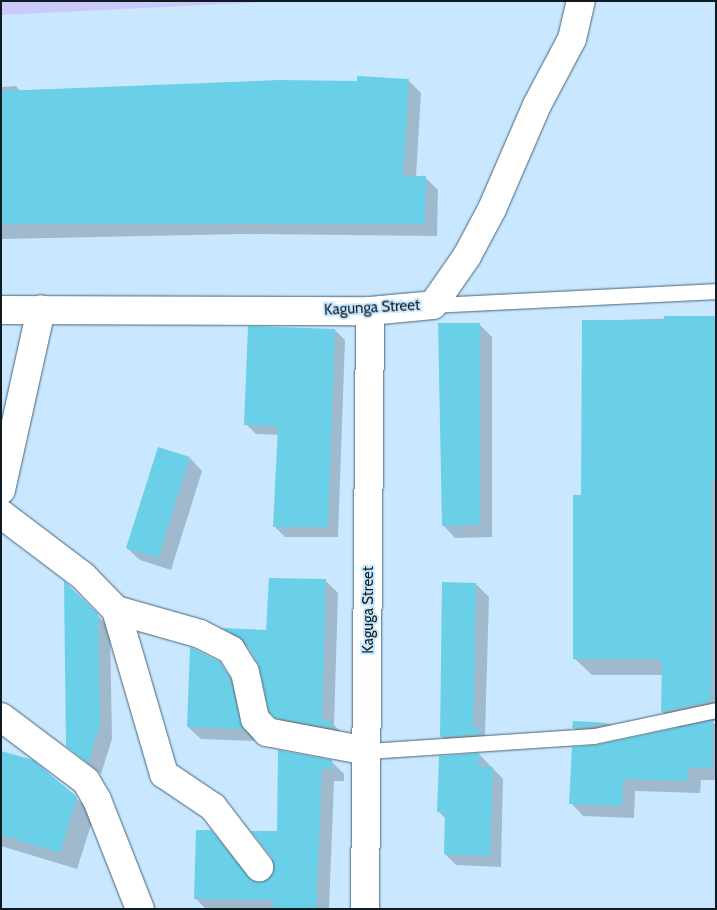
<!DOCTYPE html>
<style>
body{margin:0}
#map{position:relative;width:717px;height:910px;overflow:hidden;background:#c9e8ff;font-family:Cabin,sans-serif}
div>[style]{position:absolute}
.green>*{inset:0;background:#cbc9f9}
.shadow>*{inset:0;background:#0003}
.building>*{inset:0;background:#69d0e8}
.roads{filter:drop-shadow(0 0 1px #476376) drop-shadow(0 0 1px #476376)}
.lane>*{height:15px;margin:-7.5px;padding:0 7.5px;transform-origin:7.5px;border-radius:7.5px;background:#fff}
.street>*{height:28px;margin:-14px;padding:0 14px;transform-origin:14px;border-radius:14px;background:#fff}
span{translate:-50% -50%;white-space:nowrap;text-align:center;line-height:1.15;-webkit-text-stroke:4px #c9e8ff;paint-order:stroke}
.street-label{font-size:15px;color:#0f1b22}
.frame{position:absolute;inset:0;border:2px solid #0f1b22;pointer-events:none}
</style>
<div id="map">
<div class="green">
<i style="clip-path:polygon(1px 1px,285px 1px,1px 15px)"></i>
</div>
<div class="shadow">
<i style="clip-path:polygon(408px 80px,421px 93px,416px 177px,425px 177px,438px 190px,437px 236px,242px 234px,1px 239px,1px 87px,16px 86px,21px 92px)"></i>
<i style="clip-path:polygon(716px 317px,716px 721px,712px 722px,716px 725px,716px 780px,701px 780px,700px 793px,635px 791px,634px 818px,583px 816px,571px 803px,596px 746px,679px 729px,662px 712px,663px 675px,592px 675px,574px 658px,583px 496px,583px 321px)"></i>
<i style="clip-path:polygon(479px 324px,492px 337px,492px 537px,455px 538px,443px 525px)"></i>
<i style="clip-path:polygon(335px 330px,345px 340px,338px 537px,285px 537px,275px 527px,279px 435px,256px 434px,246px 424px)"></i>
<i style="clip-path:polygon(190px 458px,202px 471px,171px 570px,140px 560px,127px 548px)"></i>
<i style="clip-path:polygon(325px 580px,338px 593px,334px 725px,344px 735px,289px 730px,271px 711px,259px 663px,250px 649px,225px 629px,267px 631px)"></i>
<i style="clip-path:polygon(476px 584px,489px 597px,485px 735px,492px 742px,454px 749px,441px 736px)"></i>
<i style="clip-path:polygon(97px 615px,110px 628px,112px 739px,101px 774px,67px 746px)"></i>
<i style="clip-path:polygon(219px 663px,242px 692px,255px 741px,201px 739px,188px 727px)"></i>
<i style="clip-path:polygon(574px 722px,610px 724px,621px 735px,586px 740px,574px 728px)"></i>
<i style="clip-path:polygon(279px 751px,331px 761px,344px 774px,344px 781px,334px 781px,329px 909px,206px 909px,196px 899px,211px 832px,255px 883px,262px 884px,274px 874px,279px 833px)"></i>
<i style="clip-path:polygon(1px 752px,32px 762px,91px 811px,94px 816px,77px 869px,1px 846px)"></i>
<i style="clip-path:polygon(479px 754px,503px 779px,501px 867px,456px 865px,445px 854px,446px 819px,438px 811px)"></i>
</div>
<div class="building">
<i style="clip-path:polygon(357px 76px,409px 79px,403px 176px,426px 176px,425px 224px,1px 224px,1px 91px,279px 80px,357px 81px)"></i>
<i style="clip-path:polygon(664px 316px,716px 316px,716px 480px,712px 480px,711px 701px,661px 712px,662px 663px,659px 663px,659px 659px,573px 659px,573px 495px,581px 495px,582px 320px,664px 320px)"></i>
<i style="clip-path:polygon(438px 323px,480px 323px,480px 525px,442px 526px)"></i>
<i style="clip-path:polygon(248px 326px,335px 329px,328px 527px,273px 527px,278px 426px,244px 425px)"></i>
<i style="clip-path:polygon(158px 447px,190px 457px,158px 558px,126px 548px)"></i>
<i style="clip-path:polygon(269px 578px,326px 579px,322px 721px,332px 721px,332px 728px,275px 718px,269px 712px,258px 664px,244px 641px,222px 628px,266px 630px)"></i>
<i style="clip-path:polygon(64px 581px,98px 614px,100px 725px,88px 763px,66px 746px)"></i>
<i style="clip-path:polygon(442px 582px,476px 583px,473px 728px,480px 728px,480px 734px,440px 737px)"></i>
<i style="clip-path:polygon(190px 647px,220px 662px,230px 678px,243px 729px,187px 727px)"></i>
<i style="clip-path:polygon(713px 720px,712px 768px,688px 768px,688px 781px,623px 779px,622px 806px,569px 804px,572px 747px,596px 745px)"></i>
<i style="clip-path:polygon(573px 721px,610px 723px,572px 728px)"></i>
<i style="clip-path:polygon(278px 750px,332px 760px,332px 769px,322px 769px,316px 909px,273px 909px,273px 900px,194px 899px,196px 830px,211px 830px,253px 881px,262px 882px,273px 873px,272px 858px,251px 831px,277px 831px)"></i>
<i style="clip-path:polygon(1px 751px,33px 760px,77px 797px,60px 853px,1px 835px)"></i>
<i style="clip-path:polygon(479px 753px,479px 767px,493px 767px,490px 856px,444px 854px,445px 812px,437px 812px,439px 756px)"></i>
</div>
<div class="roads">
<div class="lane">
<i style="left:433px;top:305px;width:283px;rotate:-2.8deg"></i>
<i style="left:368px;top:751px;width:226px;rotate:-3.8deg"></i>
<i style="left:594px;top:736px;width:125px;rotate:-12deg"></i>
</div>
<div class="street">
<i style="left:1px;top:310px;width:369px;rotate:0.2deg"></i>
<i style="left:370px;top:311px;width:63px;rotate:-5.4deg"></i>
<i style="left:433px;top:305px;width:60px;rotate:-55.2deg"></i>
<i style="left:467px;top:256px;width:53px;rotate:-62deg"></i>
<i style="left:492px;top:209px;width:113px;rotate:-66.6deg"></i>
<i style="left:537px;top:105px;width:75px;rotate:-62.1deg"></i>
<i style="left:572px;top:39px;width:39px;rotate:-77deg"></i>
<i style="left:1px;top:490px;width:185px;rotate:-77.5deg"></i>
<i style="left:1px;top:514px;width:103px;rotate:37.1deg"></i>
<i style="left:83px;top:576px;width:47px;rotate:45.9deg"></i>
<i style="left:116px;top:610px;width:171px;rotate:73.7deg"></i>
<i style="left:164px;top:774px;width:59px;rotate:34deg"></i>
<i style="left:213px;top:807px;width:76px;rotate:52.5deg"></i>
<i style="left:116px;top:610px;width:87px;rotate:15.9deg"></i>
<i style="left:200px;top:634px;width:35px;rotate:27deg"></i>
<i style="left:231px;top:650px;width:26px;rotate:58deg"></i>
<i style="left:245px;top:672px;width:48px;rotate:78deg"></i>
<i style="left:255px;top:719px;width:18px;rotate:47deg"></i>
<i style="left:267px;top:732px;width:103px;rotate:10.7deg"></i>
<i style="left:1px;top:717px;width:106px;rotate:37deg"></i>
<i style="left:86px;top:781px;width:22px;rotate:60deg"></i>
<i style="left:97px;top:800px;width:117px;rotate:68.5deg"></i>
<i style="left:365px;top:909px;width:598px;rotate:-89.52deg"></i>
</div>
</div>
<div class="street-label">
<span style="left:372px;top:308px;rotate:-3deg">Kagunga Street</span>
<span style="left:369px;top:610px;rotate:-90deg">Kaguga Street</span>
</div>
<div class="frame"></div>
</div>
